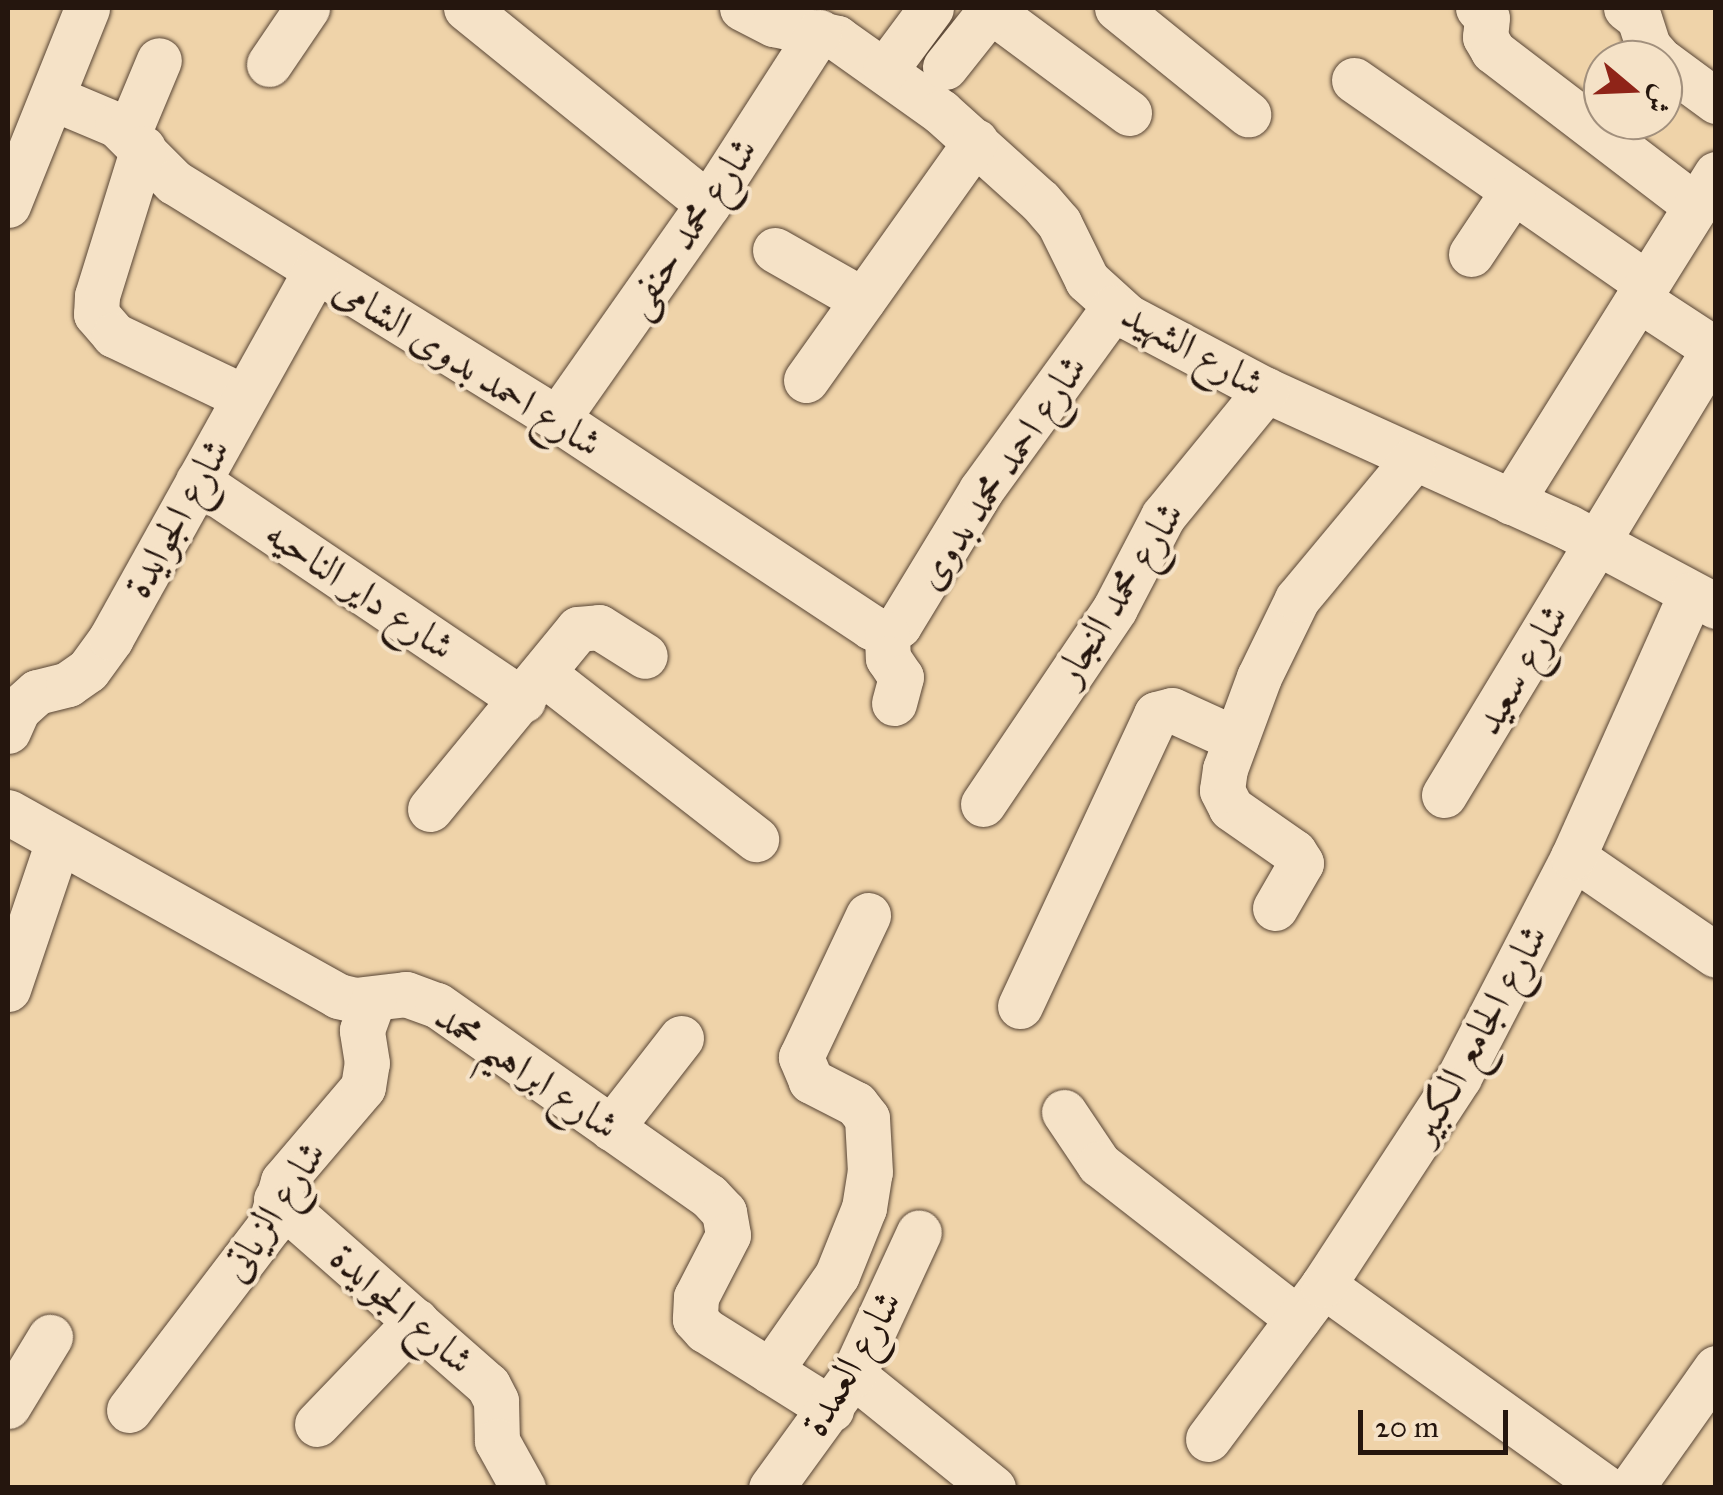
<!DOCTYPE html>
<meta charset="utf-8">
<style>
body{margin:0}
#map{position:relative;width:1723px;height:1495px;overflow:hidden;background:#efd3a9;font-family:"IM FELL Great Primer",Amiri,serif}
div>[style]{position:absolute}
.roads{filter:drop-shadow(0 0 2px #584535) drop-shadow(0 0 2px #584535)}
.minor>*{height:45px;margin:-22.5px;padding:0 22.5px;transform-origin:22.5px;border-radius:22.5px;background:#f5e2c7}
span{translate:-50% -50%;white-space:nowrap;text-align:center;line-height:1.15;-webkit-text-stroke:8px #f5e2c7;paint-order:stroke}
.street-label{font-size:40px;color:#25160e}
.frame{position:absolute;inset:0;border:10px solid #25160e;pointer-events:none}
.north{position:absolute;left:1583px;top:40px;width:100px;height:100px;box-sizing:border-box;background:#f5e2c7;border:2px solid #a2907d;border-radius:50%;rotate:109deg;font-size:28px;font-weight:700;line-height:40px;text-align:center;color:#25160e}
.north::after{content:'';display:block;margin:auto;width:35px;height:45px;background:#8f2418;clip-path:polygon(50% 0,100% 100%,50% 72%,0 100%)}
.scale{position:absolute;left:1358px;top:1410px;width:150px;height:45px;box-sizing:border-box;border:5px solid #25160e;border-top:0;padding-left:12px;font-size:30px;line-height:35px;white-space:nowrap;color:#25160e;-webkit-text-stroke:8px #f5e2c7;paint-order:stroke}
</style>
<div id="map">
<div class="roads">
<div class="minor">
<i style="left:466px;top:8px;width:311px;rotate:39deg"></i>
<i style="left:742px;top:8px;width:36px;rotate:27deg"></i>
<i style="left:774px;top:24px;width:65px;rotate:12.5deg"></i>
<i style="left:837px;top:38px;width:128px;rotate:35.4deg"></i>
<i style="left:941px;top:112px;width:133px;rotate:42deg"></i>
<i style="left:1040px;top:201px;width:29px;rotate:49deg"></i>
<i style="left:1059px;top:223px;width:64px;rotate:63.8deg"></i>
<i style="left:1087px;top:280px;width:55px;rotate:42.1deg"></i>
<i style="left:1128px;top:317px;width:156px;rotate:27.9deg"></i>
<i style="left:1266px;top:390px;width:332px;rotate:24.4deg"></i>
<i style="left:1568px;top:527px;width:168px;rotate:28.1deg"></i>
<i style="left:1117px;top:8px;width:169px;rotate:39deg"></i>
<i style="left:1478px;top:8px;width:13px;rotate:48deg"></i>
<i style="left:1487px;top:18px;width:19px;rotate:96deg"></i>
<i style="left:1485px;top:37px;width:16px;rotate:60deg"></i>
<i style="left:1493px;top:51px;width:255px;rotate:37.4deg"></i>
<i style="left:1626px;top:8px;width:16px;rotate:38deg"></i>
<i style="left:1639px;top:18px;width:29px;rotate:72deg"></i>
<i style="left:1648px;top:46px;width:18px;rotate:49deg"></i>
<i style="left:990px;top:10px;width:173px;rotate:36.5deg"></i>
<i style="left:1663px;top:62px;width:66px;rotate:36.3deg"></i>
<i style="left:269px;top:64px;width:68px;rotate:-55.8deg"></i>
<i style="left:945px;top:67px;width:75px;rotate:-51.5deg"></i>
<i style="left:885px;top:70px;width:77px;rotate:-53.4deg"></i>
<i style="left:1354px;top:80px;width:357px;rotate:34.8deg"></i>
<i style="left:53px;top:98px;width:69px;rotate:22.9deg"></i>
<i style="left:117px;top:125px;width:81px;rotate:45deg"></i>
<i style="left:174px;top:182px;width:450px;rotate:31.7deg"></i>
<i style="left:557px;top:419px;width:377px;rotate:33.5deg"></i>
<i style="left:871px;top:627px;width:17px;rotate:24deg"></i>
<i style="left:128px;top:134px;width:80px;rotate:-67.3deg"></i>
<i style="left:143px;top:148px;width:155px;rotate:107.3deg"></i>
<i style="left:97px;top:296px;width:18px;rotate:93deg"></i>
<i style="left:96px;top:314px;width:28px;rotate:49deg"></i>
<i style="left:114px;top:335px;width:144px;rotate:25.5deg"></i>
<i style="left:8px;top:205px;width:212px;rotate:-68.1deg"></i>
<i style="left:775px;top:250px;width:101px;rotate:29.6deg"></i>
<i style="left:1471px;top:254px;width:76px;rotate:-56.3deg"></i>
<i style="left:1638px;top:299px;width:93px;rotate:33.2deg"></i>
<i style="left:806px;top:380px;width:293px;rotate:-54.6deg"></i>
<i style="left:557px;top:419px;width:263px;rotate:-54.9deg"></i>
<i style="left:708px;top:204px;width:205px;rotate:-57.2deg"></i>
<i style="left:198px;top:481px;width:392px;rotate:34deg"></i>
<i style="left:1511px;top:502px;width:387px;rotate:-58deg"></i>
<i style="left:887px;top:634px;width:15px;rotate:-37deg"></i>
<i style="left:899px;top:625px;width:158px;rotate:-58.7deg"></i>
<i style="left:981px;top:490px;width:225px;rotate:-54deg"></i>
<i style="left:887px;top:634px;width:24px;rotate:88deg"></i>
<i style="left:888px;top:658px;width:23px;rotate:56deg"></i>
<i style="left:901px;top:677px;width:27px;rotate:105deg"></i>
<i style="left:544px;top:674px;width:269px;rotate:37.9deg"></i>
<i style="left:8px;top:731px;width:24px;rotate:-66deg"></i>
<i style="left:18px;top:709px;width:25px;rotate:-42deg"></i>
<i style="left:37px;top:692px;width:32px;rotate:-14deg"></i>
<i style="left:68px;top:684px;width:24px;rotate:-35deg"></i>
<i style="left:88px;top:670px;width:39px;rotate:-54deg"></i>
<i style="left:111px;top:638px;width:420px;rotate:-60.9deg"></i>
<i style="left:1444px;top:795px;width:521px;rotate:-58.81deg"></i>
<i style="left:983px;top:804px;width:236px;rotate:-56deg"></i>
<i style="left:1115px;top:608px;width:104px;rotate:-62.4deg"></i>
<i style="left:1163px;top:516px;width:163px;rotate:-50.7deg"></i>
<i style="left:430px;top:809px;width:233px;rotate:-50.6deg"></i>
<i style="left:578px;top:629px;width:21px;rotate:-5deg"></i>
<i style="left:599px;top:627px;width:54px;rotate:32.2deg"></i>
<i style="left:8px;top:812px;width:378px;rotate:29.1deg"></i>
<i style="left:338px;top:996px;width:17px;rotate:13deg"></i>
<i style="left:355px;top:1000px;width:51px;rotate:-6.7deg"></i>
<i style="left:406px;top:994px;width:33px;rotate:20deg"></i>
<i style="left:437px;top:1005px;width:332px;rotate:35.1deg"></i>
<i style="left:709px;top:1196px;width:22px;rotate:47deg"></i>
<i style="left:724px;top:1212px;width:23px;rotate:80deg"></i>
<i style="left:728px;top:1235px;width:70px;rotate:117.3deg"></i>
<i style="left:696px;top:1297px;width:22px;rotate:93deg"></i>
<i style="left:695px;top:1319px;width:15px;rotate:48deg"></i>
<i style="left:705px;top:1330px;width:149px;rotate:32.1deg"></i>
<i style="left:1573px;top:857px;width:173px;rotate:34.4deg"></i>
<i style="left:1275px;top:908px;width:52px;rotate:-60deg"></i>
<i style="left:1301px;top:863px;width:13px;rotate:-122deg"></i>
<i style="left:1294px;top:852px;width:77px;rotate:-145.1deg"></i>
<i style="left:1231px;top:808px;width:20px;rotate:-117deg"></i>
<i style="left:1222px;top:790px;width:21px;rotate:-82deg"></i>
<i style="left:1225px;top:769px;width:98px;rotate:-69.7deg"></i>
<i style="left:1259px;top:677px;width:87px;rotate:-64deg"></i>
<i style="left:1297px;top:599px;width:181px;rotate:-50.2deg"></i>
<i style="left:8px;top:989px;width:156px;rotate:-71.3deg"></i>
<i style="left:1020px;top:1006px;width:322px;rotate:-65deg"></i>
<i style="left:1156px;top:714px;width:16px;rotate:-14deg"></i>
<i style="left:1172px;top:710px;width:70px;rotate:24.4deg"></i>
<i style="left:1064px;top:1112px;width:63px;rotate:56.1deg"></i>
<i style="left:1099px;top:1164px;width:252px;rotate:37.9deg"></i>
<i style="left:611px;top:1128px;width:114px;rotate:-52.1deg"></i>
<i style="left:276px;top:1199px;width:282px;rotate:41.3deg"></i>
<i style="left:488px;top:1385px;width:18px;rotate:63deg"></i>
<i style="left:496px;top:1401px;width:40px;rotate:88.6deg"></i>
<i style="left:497px;top:1441px;width:54px;rotate:61deg"></i>
<i style="left:1323px;top:1285px;width:348px;rotate:35.7deg"></i>
<i style="left:770px;top:1371px;width:117px;rotate:-55.1deg"></i>
<i style="left:837px;top:1275px;width:72px;rotate:-68.1deg"></i>
<i style="left:864px;top:1208px;width:36px;rotate:-81deg"></i>
<i style="left:870px;top:1172px;width:54px;rotate:-93.2deg"></i>
<i style="left:867px;top:1118px;width:18px;rotate:-128deg"></i>
<i style="left:856px;top:1104px;width:51px;rotate:-152.9deg"></i>
<i style="left:811px;top:1081px;width:26px;rotate:-113deg"></i>
<i style="left:801px;top:1057px;width:157px;rotate:-64.7deg"></i>
<i style="left:853px;top:1375px;width:180px;rotate:38.9deg"></i>
<i style="left:8px;top:1406px;width:81px;rotate:-58.7deg"></i>
<i style="left:129px;top:1410px;width:233px;rotate:-52.7deg"></i>
<i style="left:270px;top:1225px;width:46px;rotate:-73.5deg"></i>
<i style="left:283px;top:1181px;width:123px;rotate:-49.6deg"></i>
<i style="left:363px;top:1087px;width:24px;rotate:-81deg"></i>
<i style="left:367px;top:1063px;width:33px;rotate:-99deg"></i>
<i style="left:362px;top:1030px;width:33px;rotate:-70deg"></i>
<i style="left:317px;top:1424px;width:143px;rotate:-46.1deg"></i>
<i style="left:1208px;top:1439px;width:192px;rotate:-53.2deg"></i>
<i style="left:1323px;top:1285px;width:249px;rotate:-56.8deg"></i>
<i style="left:1459px;top:1077px;width:248px;rotate:-62.6deg"></i>
<i style="left:1573px;top:857px;width:287px;rotate:-65.9deg"></i>
<i style="left:771px;top:1488px;width:140px;rotate:-54deg"></i>
<i style="left:853px;top:1375px;width:157px;rotate:-65.2deg"></i>
<i style="left:1631px;top:1488px;width:147px;rotate:-54.7deg"></i>
</div>
</div>
<div class="street-label">
<span style="left:690px;top:227px;rotate:-56deg">شارع محمد حنفى</span>
<span style="left:1193px;top:349px;rotate:29deg">شارع الشهيد</span>
<span style="left:468px;top:366px;rotate:32deg">شارع احمد بدوى الشامى</span>
<span style="left:1001px;top:472px;rotate:-56deg">شارع احمد محمد بدوى</span>
<span style="left:177px;top:518px;rotate:-61deg">شارع الجوايدة</span>
<span style="left:360px;top:590px;rotate:34deg">شارع داير الناحيه</span>
<span style="left:1119px;top:593px;rotate:-58deg">شارع محمد النجار</span>
<span style="left:1521px;top:669px;rotate:-59deg">شارع سعيد</span>
<span style="left:1478px;top:1034px;rotate:-61deg">شارع الجامع الكبير</span>
<span style="left:527px;top:1071px;rotate:34deg">شارع ابراهيم محمد</span>
<span style="left:273px;top:1211px;rotate:-57deg">شارع الزياتى</span>
<span style="left:402px;top:1309px;rotate:41deg">شارع الجوايدة</span>
<span style="left:851px;top:1363px;rotate:-60deg">شارع العمدة</span>
</div>
<div class="frame"></div>
<div class="north">ش</div>
<div class="scale">20 m</div>
</div>
